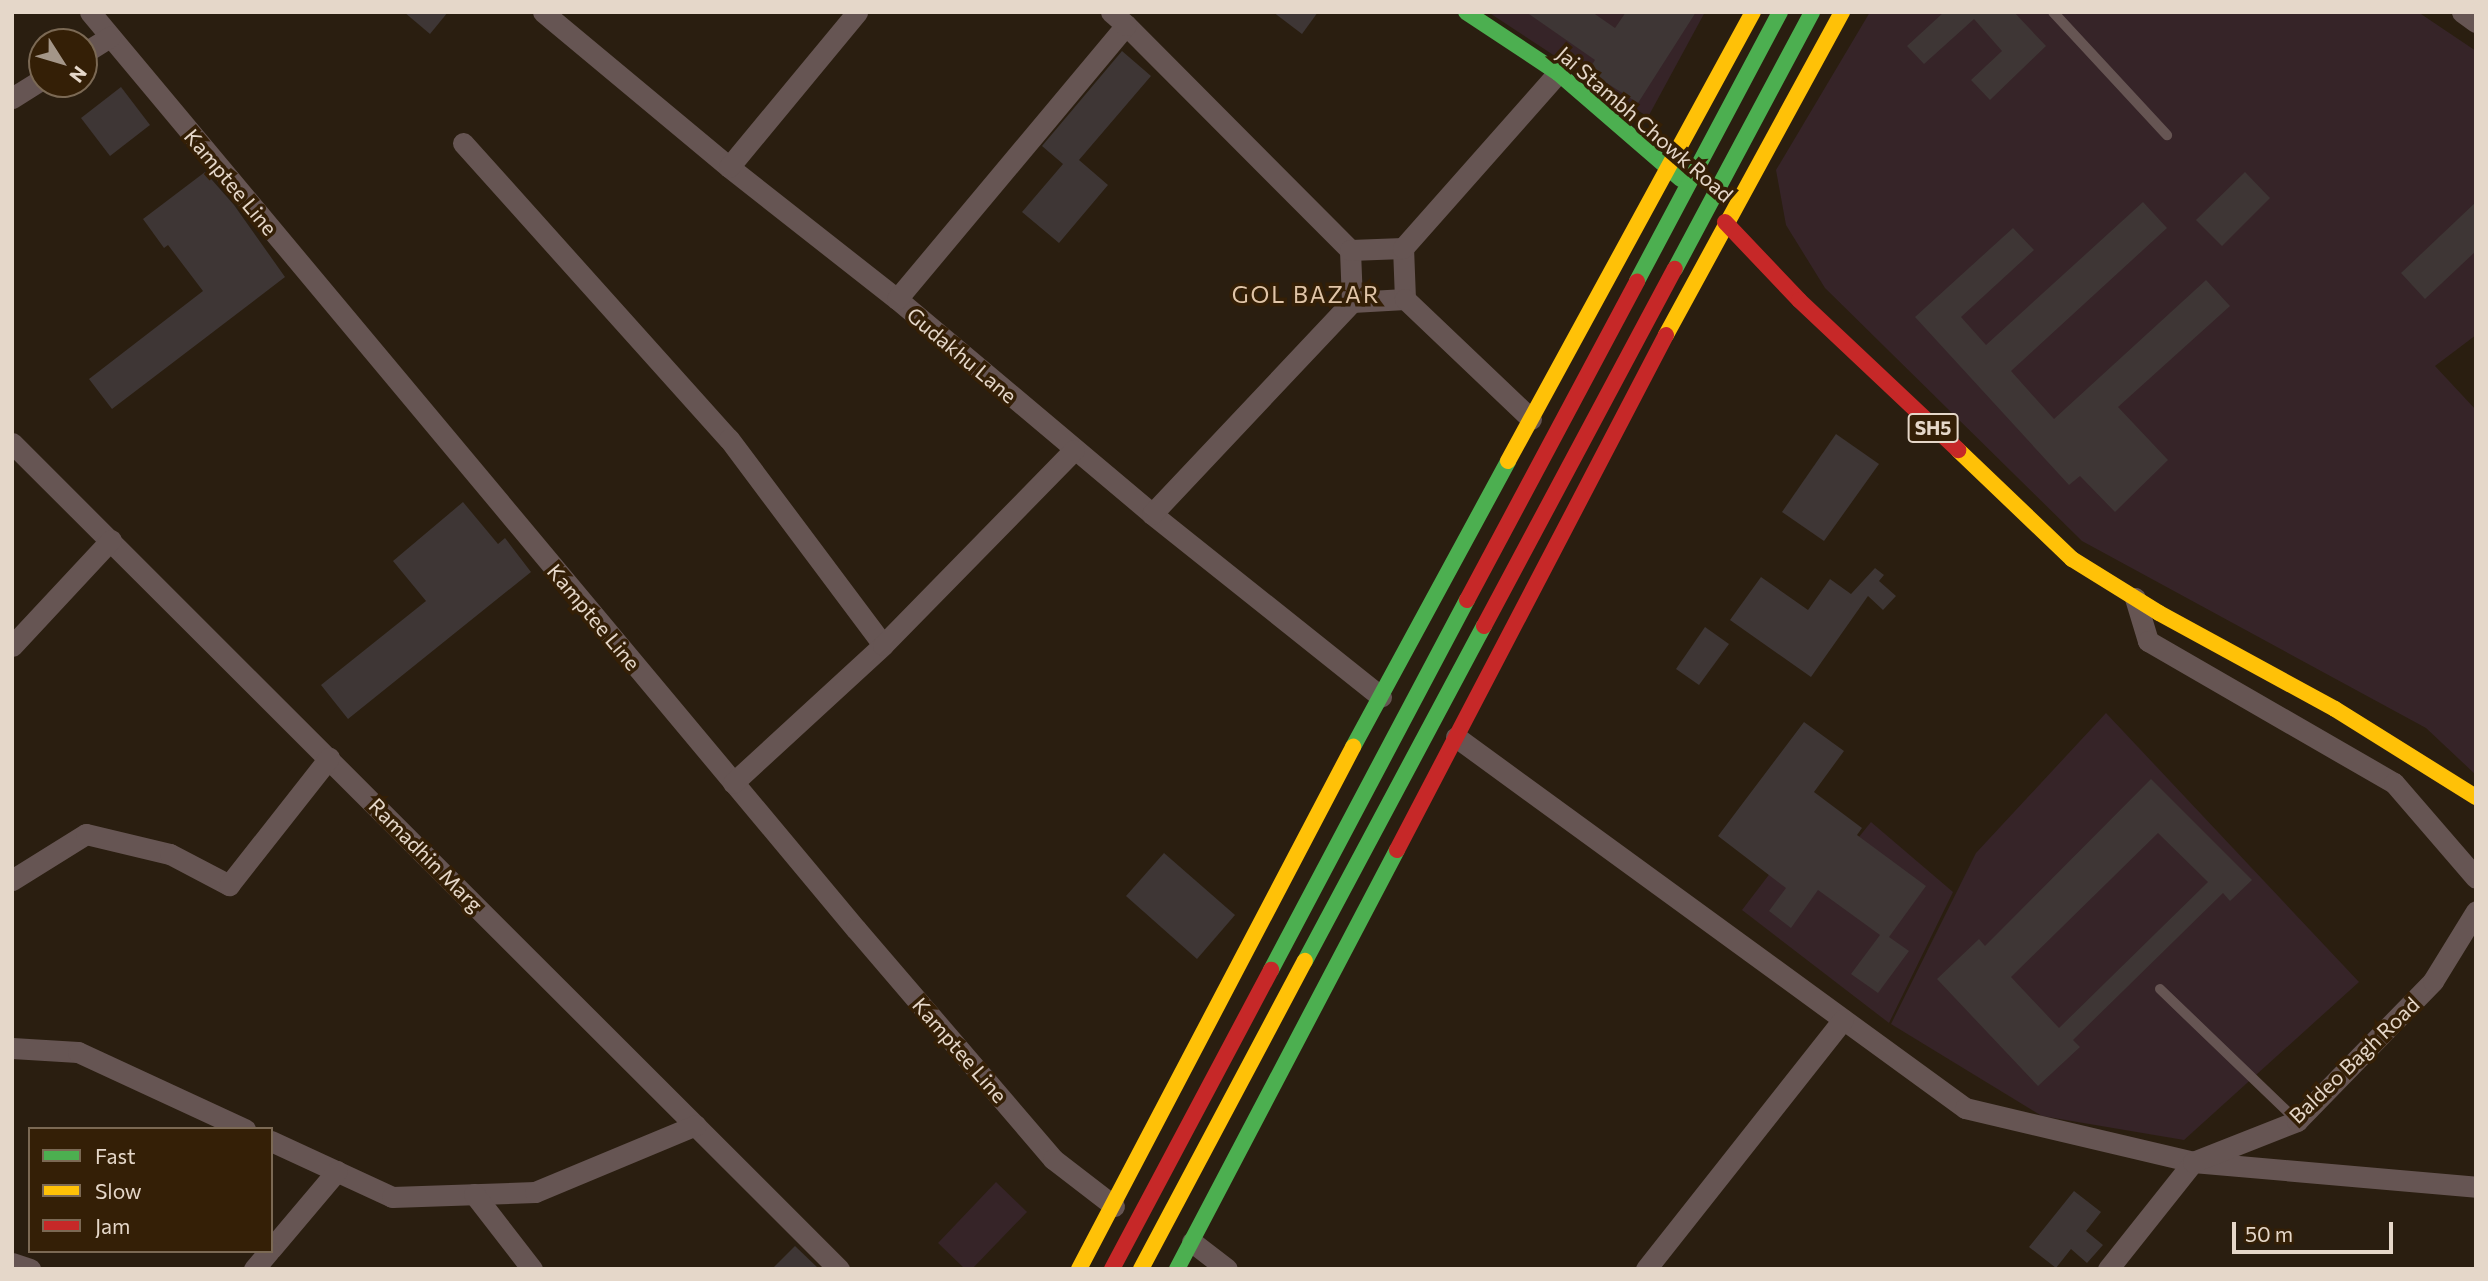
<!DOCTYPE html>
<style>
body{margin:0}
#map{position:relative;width:2488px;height:1281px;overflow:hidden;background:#2a1e10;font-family:Commissioner,sans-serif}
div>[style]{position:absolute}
.education>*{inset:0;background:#362428}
.building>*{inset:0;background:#3e3635}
.lane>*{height:10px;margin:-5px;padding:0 5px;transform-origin:5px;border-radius:5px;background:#665553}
.street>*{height:21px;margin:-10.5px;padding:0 10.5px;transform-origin:10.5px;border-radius:10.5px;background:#665553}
.fast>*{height:16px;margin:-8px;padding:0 8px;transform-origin:8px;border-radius:8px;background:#4caf50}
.slow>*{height:16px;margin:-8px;padding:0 8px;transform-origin:8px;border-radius:8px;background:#ffc107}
.jam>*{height:16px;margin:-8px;padding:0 8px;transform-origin:8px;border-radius:8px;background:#c62828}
.fast-bridge>*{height:16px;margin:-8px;padding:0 8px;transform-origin:8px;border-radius:8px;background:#4caf50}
.slow-bridge>*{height:16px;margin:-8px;padding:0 8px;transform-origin:8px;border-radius:8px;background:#ffc107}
.jam-bridge>*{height:16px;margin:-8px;padding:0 8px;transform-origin:8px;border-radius:8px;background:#c62828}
span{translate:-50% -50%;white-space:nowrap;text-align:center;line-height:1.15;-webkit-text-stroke:7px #341f06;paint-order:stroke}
.shield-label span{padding:2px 5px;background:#341f06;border:2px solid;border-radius:5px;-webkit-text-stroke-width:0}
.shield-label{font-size:19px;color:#e5d7c9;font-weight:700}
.street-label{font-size:21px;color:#e5d7c9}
.neighbourhood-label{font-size:23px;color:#e0c5a8;letter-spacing:2px}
.frame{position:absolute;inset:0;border:14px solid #e5d7c9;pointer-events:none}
.legend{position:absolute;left:28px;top:1127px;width:245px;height:126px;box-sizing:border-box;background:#341f06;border:2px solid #7b6954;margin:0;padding:9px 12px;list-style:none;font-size:21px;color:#e5d7c9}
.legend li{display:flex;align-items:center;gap:14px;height:35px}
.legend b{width:35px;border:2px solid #7b6954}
.north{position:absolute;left:28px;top:28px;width:70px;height:70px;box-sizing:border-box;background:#341f06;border:2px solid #7b6954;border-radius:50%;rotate:127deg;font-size:19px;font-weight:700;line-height:28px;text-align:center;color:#e5d7c9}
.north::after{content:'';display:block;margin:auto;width:24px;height:32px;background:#a49688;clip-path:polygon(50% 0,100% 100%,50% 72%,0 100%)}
.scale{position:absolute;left:2232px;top:1222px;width:161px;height:32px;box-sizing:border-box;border:4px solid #e5d7c9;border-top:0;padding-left:9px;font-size:21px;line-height:24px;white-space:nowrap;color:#e5d7c9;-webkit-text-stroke:5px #341f06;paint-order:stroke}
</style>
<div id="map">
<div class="education">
<i style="clip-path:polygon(1488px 12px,1705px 12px,1648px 117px)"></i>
<i style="clip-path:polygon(1870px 12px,2418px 12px,2476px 51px,2476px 335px,2435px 366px,2476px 410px,2476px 775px,2426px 728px,2082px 541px,1825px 288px,1786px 225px,1776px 170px)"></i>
<i style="clip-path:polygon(2106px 713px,2359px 982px,2184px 1140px,2042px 1116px,1891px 1024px,1976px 853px)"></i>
<i style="clip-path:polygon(1871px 822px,1953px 892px,1889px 1023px,1742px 910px,1800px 834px,1838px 863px)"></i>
<i style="clip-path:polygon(996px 1182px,1027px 1212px,972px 1269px,965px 1269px,938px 1243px)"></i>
</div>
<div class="building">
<i style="clip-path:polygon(404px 12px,448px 12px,430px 34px)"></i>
<i style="clip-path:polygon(1273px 12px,1318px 12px,1302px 34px)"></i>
<i style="clip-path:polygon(1526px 12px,1592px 12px,1615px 28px,1626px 12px,1696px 12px,1638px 103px,1588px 71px,1595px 60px)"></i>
<i style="clip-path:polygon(1944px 12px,2014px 12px,2046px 46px,1990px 100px,1971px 80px,2002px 51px,1974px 19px,1924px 64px,1907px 46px)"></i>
<i style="clip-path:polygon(1122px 51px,1151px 76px,1079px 160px,1108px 185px,1059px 243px,1022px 212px,1063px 164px,1042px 146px)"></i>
<i style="clip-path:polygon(121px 87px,150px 125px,110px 156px,81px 118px)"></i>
<i style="clip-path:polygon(205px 172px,234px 205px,285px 277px,112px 409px,89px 379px,203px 291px,168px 245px,164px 248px,143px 219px)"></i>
<i style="clip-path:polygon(2245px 172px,2270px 198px,2222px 246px,2196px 220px)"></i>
<i style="clip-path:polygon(2143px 202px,2167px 228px,2011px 371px,2054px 419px,2206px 280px,2230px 306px,2118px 407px,2168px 460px,2115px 512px,2080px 476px,2069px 485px,1915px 317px,2013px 228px,2034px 250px,1961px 317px,1986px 345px)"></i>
<i style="clip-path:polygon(2476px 202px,2476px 251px,2425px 299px,2401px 273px)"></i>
<i style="clip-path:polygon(1836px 434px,1879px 464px,1824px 541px,1782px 512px)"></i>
<i style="clip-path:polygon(463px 502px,498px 544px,505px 538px,531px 572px,348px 719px,321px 685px,426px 601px,393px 561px)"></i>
<i style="clip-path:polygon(1875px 568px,1884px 575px,1879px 581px,1896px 596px,1883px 610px,1868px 596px,1811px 677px,1730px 620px,1761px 577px,1808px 610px,1830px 579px,1851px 594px)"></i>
<i style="clip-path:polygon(1705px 627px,1729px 644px,1699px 685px,1676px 669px)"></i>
<i style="clip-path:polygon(1804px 722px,1844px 751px,1814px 792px,1862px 828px,1857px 835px,1926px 886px,1889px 937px,1909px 951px,1878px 993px,1851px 974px,1880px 935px,1818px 890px,1791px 928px,1769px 911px,1786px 888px,1718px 836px)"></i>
<i style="clip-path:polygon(evenodd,2151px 779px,2252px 880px,2230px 901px,2223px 893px,2073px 1040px,2080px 1047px,2038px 1086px,1937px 979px,1979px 939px,1985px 946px,2151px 779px,2158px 833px,2208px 882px,2059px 1028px,2011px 977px,2158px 833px)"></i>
<i style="clip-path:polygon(1164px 853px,1235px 915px,1197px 959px,1126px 896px)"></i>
<i style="clip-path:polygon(2074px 1191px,2101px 1212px,2086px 1231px,2103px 1245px,2087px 1263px,2071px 1249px,2056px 1268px,2029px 1247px)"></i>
<i style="clip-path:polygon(795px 1246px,819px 1269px,772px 1269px)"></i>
</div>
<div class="lane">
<i style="left:2053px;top:12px;width:168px;rotate:47.2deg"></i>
<i style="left:2160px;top:989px;width:190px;rotate:43.9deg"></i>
</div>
<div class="street">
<i style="left:90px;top:12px;width:1195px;rotate:50.13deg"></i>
<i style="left:856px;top:929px;width:303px;rotate:49.4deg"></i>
<i style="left:1053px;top:1159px;width:77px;rotate:37.6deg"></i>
<i style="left:543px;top:12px;width:242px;rotate:39.8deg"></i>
<i style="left:729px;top:167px;width:214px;rotate:38.2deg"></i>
<i style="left:897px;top:299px;width:334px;rotate:40.1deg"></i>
<i style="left:1152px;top:514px;width:293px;rotate:38.6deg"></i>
<i style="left:2462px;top:12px;width:17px;rotate:36deg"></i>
<i style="left:1126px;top:25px;width:317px;rotate:45.1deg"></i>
<i style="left:1350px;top:250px;width:52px;rotate:87.8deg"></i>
<i style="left:1352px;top:302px;width:53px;rotate:-3.2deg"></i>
<i style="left:1405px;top:299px;width:51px;rotate:-92.2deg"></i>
<i style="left:1403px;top:248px;width:53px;rotate:177.8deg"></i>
<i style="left:84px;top:53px;width:31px;rotate:-32deg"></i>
<i style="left:12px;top:98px;width:36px;rotate:-32deg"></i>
<i style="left:463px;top:143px;width:398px;rotate:48.1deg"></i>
<i style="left:729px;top:439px;width:257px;rotate:53.2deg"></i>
<i style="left:729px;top:167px;width:201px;rotate:-50.4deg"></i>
<i style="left:1403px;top:248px;width:234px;rotate:-48.5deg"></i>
<i style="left:897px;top:299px;width:357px;rotate:-50.1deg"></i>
<i style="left:1126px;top:25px;width:20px;rotate:-139deg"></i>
<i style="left:1405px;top:299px;width:174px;rotate:43.6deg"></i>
<i style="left:12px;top:443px;width:1169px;rotate:44.97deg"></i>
<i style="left:1152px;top:514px;width:291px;rotate:-46.7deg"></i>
<i style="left:2135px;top:598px;width:45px;rotate:73.2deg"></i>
<i style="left:2148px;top:641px;width:284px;rotate:30deg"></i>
<i style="left:2394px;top:783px;width:125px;rotate:49.2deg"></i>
<i style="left:12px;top:646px;width:145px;rotate:-47deg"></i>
<i style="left:1456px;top:737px;width:630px;rotate:36.09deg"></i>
<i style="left:1965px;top:1108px;width:234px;rotate:13.3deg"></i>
<i style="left:2193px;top:1162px;width:284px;rotate:5deg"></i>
<i style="left:733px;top:783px;width:204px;rotate:-42.6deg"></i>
<i style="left:883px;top:645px;width:273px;rotate:-45.6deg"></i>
<i style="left:12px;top:880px;width:87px;rotate:-31.9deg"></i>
<i style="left:86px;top:834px;width:86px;rotate:13.4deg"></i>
<i style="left:170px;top:854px;width:67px;rotate:27.7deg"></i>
<i style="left:229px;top:885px;width:162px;rotate:-51.8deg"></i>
<i style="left:12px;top:1048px;width:66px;rotate:3.5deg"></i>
<i style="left:78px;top:1052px;width:184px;rotate:24.8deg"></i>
<i style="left:271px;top:1141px;width:133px;rotate:24.8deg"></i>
<i style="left:392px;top:1197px;width:143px;rotate:-2deg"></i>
<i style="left:535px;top:1192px;width:174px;rotate:-22.6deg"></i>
<i style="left:474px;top:1194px;width:95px;rotate:52.3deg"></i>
<i style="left:1192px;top:1242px;width:44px;rotate:37.6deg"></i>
<i style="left:271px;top:1249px;width:102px;rotate:-49.8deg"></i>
<i style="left:12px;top:1263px;width:19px;rotate:18deg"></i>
<i style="left:254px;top:1269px;width:23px;rotate:-50deg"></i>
<i style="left:1646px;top:1269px;width:318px;rotate:-51.7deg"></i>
<i style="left:2108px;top:1269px;width:137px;rotate:-51.5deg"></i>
<i style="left:2193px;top:1162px;width:112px;rotate:-21.5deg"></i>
<i style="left:2297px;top:1121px;width:195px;rotate:-45.8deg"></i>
<i style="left:2433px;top:981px;width:82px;rotate:-58.4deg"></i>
</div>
<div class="fast">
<i style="left:1466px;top:12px;width:110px;rotate:33.5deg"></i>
<i style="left:1558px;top:73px;width:162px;rotate:40.8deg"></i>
<i style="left:1353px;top:747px;width:325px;rotate:-61.5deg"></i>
<i style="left:1177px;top:1269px;width:473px;rotate:-62.3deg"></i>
</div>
<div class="slow">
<i style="left:1666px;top:335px;width:368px;rotate:-61.4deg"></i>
<i style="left:1958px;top:450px;width:158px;rotate:43.7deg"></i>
<i style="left:2072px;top:559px;width:102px;rotate:31.8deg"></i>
<i style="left:2159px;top:613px;width:200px;rotate:28.6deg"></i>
<i style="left:2335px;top:709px;width:166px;rotate:32deg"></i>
<i style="left:1508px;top:461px;width:511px;rotate:-61.38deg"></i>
<i style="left:1079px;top:1269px;width:590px;rotate:-62.3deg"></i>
</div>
<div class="jam">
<i style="left:1725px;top:222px;width:108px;rotate:46.5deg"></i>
<i style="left:1799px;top:300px;width:219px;rotate:43.3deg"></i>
<i style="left:1397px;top:850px;width:581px;rotate:-62.42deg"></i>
</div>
<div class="fast-bridge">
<i style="left:1675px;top:269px;width:291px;rotate:-61.9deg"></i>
<i style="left:1637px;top:281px;width:305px;rotate:-62deg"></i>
<i style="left:1305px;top:961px;width:380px;rotate:-61.9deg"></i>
<i style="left:1271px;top:970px;width:419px;rotate:-62.1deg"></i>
</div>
<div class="slow-bridge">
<i style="left:1141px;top:1269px;width:349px;rotate:-62deg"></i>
</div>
<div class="jam-bridge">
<i style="left:1467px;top:600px;width:361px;rotate:-61.9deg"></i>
<i style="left:1484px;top:626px;width:405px;rotate:-61.9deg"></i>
<i style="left:1112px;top:1269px;width:339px;rotate:-62deg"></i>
</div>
<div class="shield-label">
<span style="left:1933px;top:428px">SH5</span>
</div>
<div class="street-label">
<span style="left:1645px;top:124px;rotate:41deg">Jai Stambh Chowk Road</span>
<span style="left:231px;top:182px;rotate:50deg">Kamptee Line</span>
<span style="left:962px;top:355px;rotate:40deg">Gudakhu Lane</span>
<span style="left:594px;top:617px;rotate:50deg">Kamptee Line</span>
<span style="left:426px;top:855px;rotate:45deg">Ramadhin Marg</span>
<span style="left:960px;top:1050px;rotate:49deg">Kamptee Line</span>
<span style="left:2354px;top:1060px;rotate:-44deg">Baldeo Bagh Road</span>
</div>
<div class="neighbourhood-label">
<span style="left:1306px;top:294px">GOL BAZAR</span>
</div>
<div class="frame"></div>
<ul class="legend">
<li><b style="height:9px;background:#4caf50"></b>Fast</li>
<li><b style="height:9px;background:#ffc107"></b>Slow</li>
<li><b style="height:9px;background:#c62828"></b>Jam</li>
</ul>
<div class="north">N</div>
<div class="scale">50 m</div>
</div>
